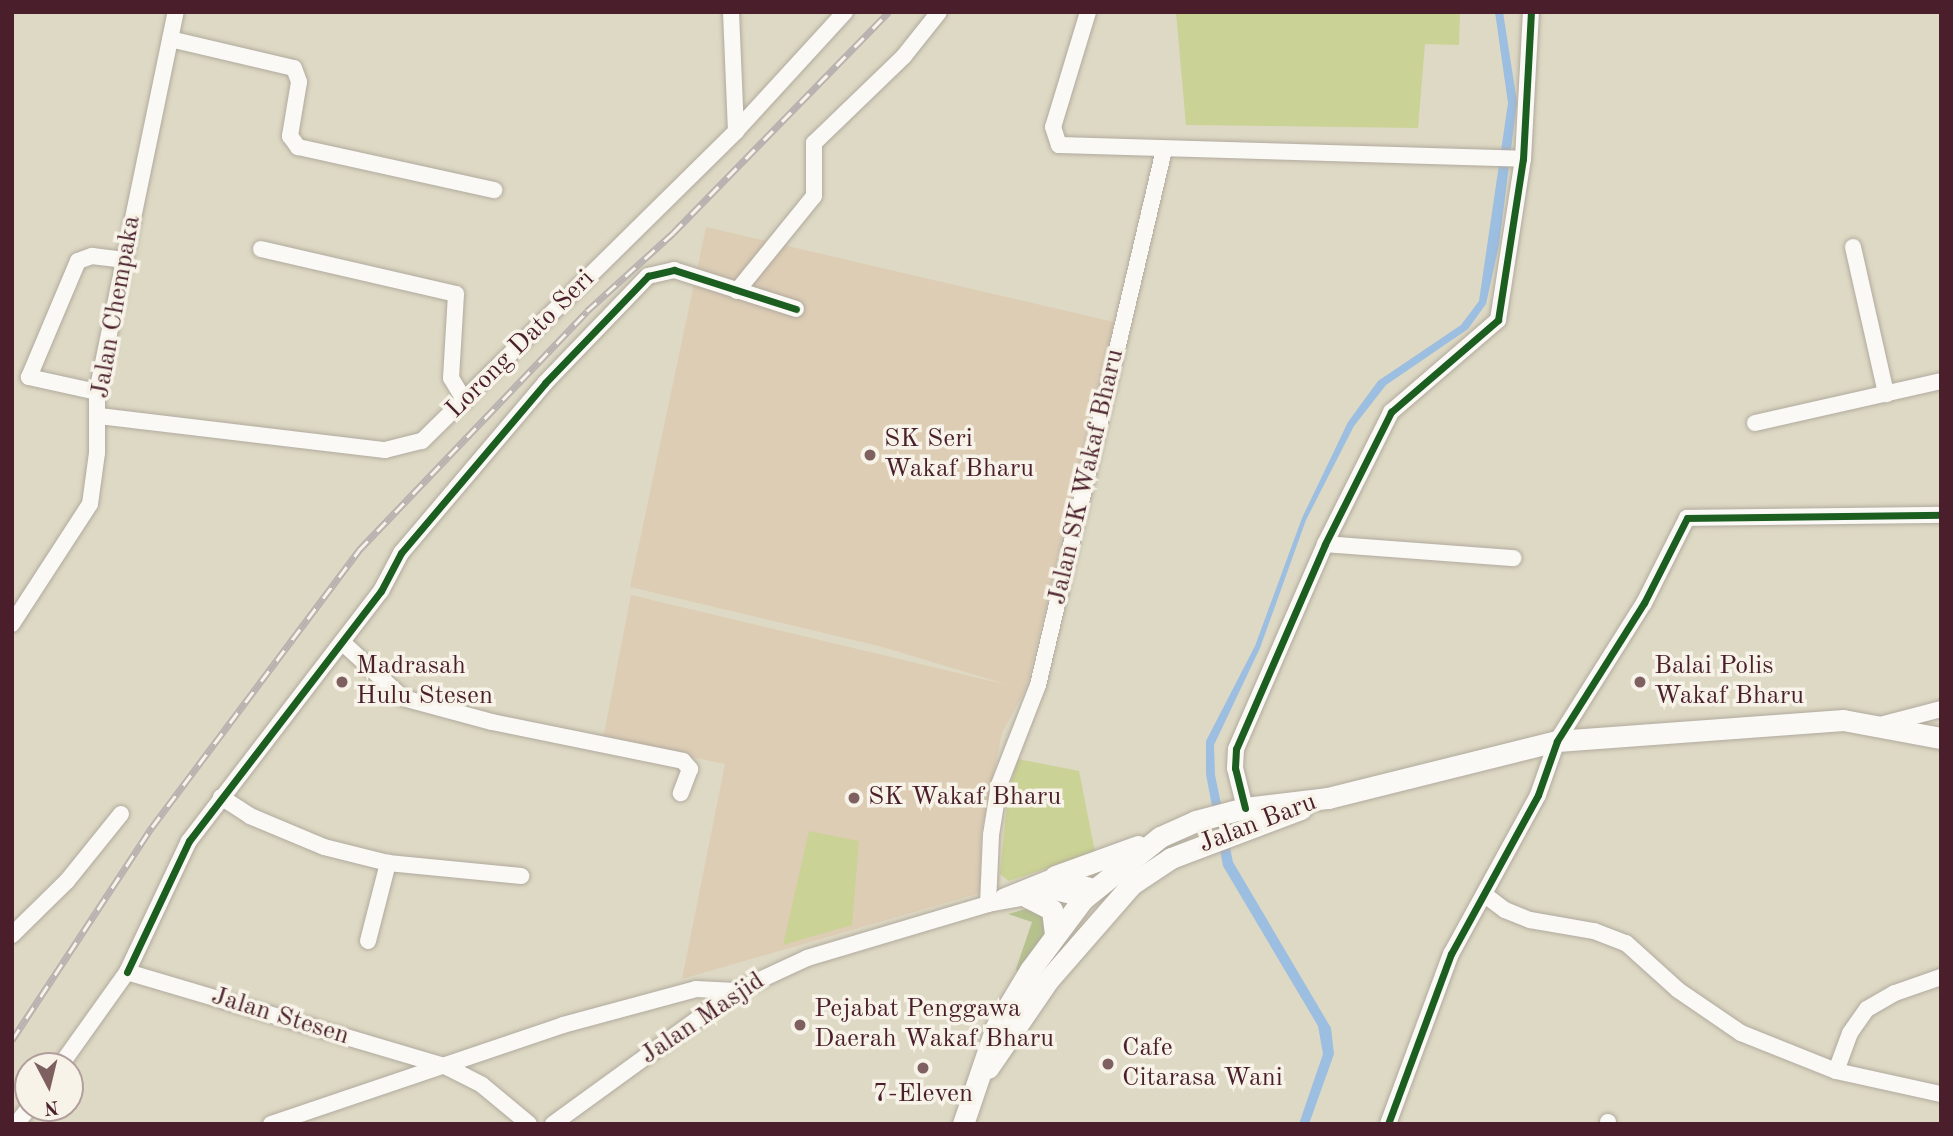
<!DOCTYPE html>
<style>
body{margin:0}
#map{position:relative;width:1953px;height:1136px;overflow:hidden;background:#ded9c4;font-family:"Old Standard TT",serif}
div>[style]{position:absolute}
.built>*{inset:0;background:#ddcdb5}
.green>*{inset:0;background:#cbd295}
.forest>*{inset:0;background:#b6c28e}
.water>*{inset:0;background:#9cbee0}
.roads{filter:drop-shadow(0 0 2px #b1aa9e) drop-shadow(0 0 2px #b1aa9e)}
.minor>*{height:16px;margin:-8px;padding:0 8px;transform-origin:8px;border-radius:8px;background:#faf9f6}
.major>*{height:21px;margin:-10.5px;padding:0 10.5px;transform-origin:10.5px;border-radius:10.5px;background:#faf9f6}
.rail>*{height:7px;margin-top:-3.5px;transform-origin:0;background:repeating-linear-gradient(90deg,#f7f3e8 0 13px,#b8b2b0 0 26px);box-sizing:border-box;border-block:2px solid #b8b2b0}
.cycleway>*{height:7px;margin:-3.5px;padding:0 3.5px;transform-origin:3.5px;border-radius:3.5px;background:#1b5e20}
.dots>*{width:19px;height:19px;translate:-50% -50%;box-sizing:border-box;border:4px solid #f7f3e8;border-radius:50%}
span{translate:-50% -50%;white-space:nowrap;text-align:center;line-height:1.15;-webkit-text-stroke:7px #f7f3e8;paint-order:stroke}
.street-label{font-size:26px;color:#4a1f2b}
.poi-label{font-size:26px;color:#4a1f2b}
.left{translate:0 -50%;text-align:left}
.frame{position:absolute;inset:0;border:14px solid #4a1f2b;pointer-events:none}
.north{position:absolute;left:14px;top:1052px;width:70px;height:70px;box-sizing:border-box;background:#f7f3e8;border:2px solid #b29e9c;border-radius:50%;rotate:173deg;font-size:19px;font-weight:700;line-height:28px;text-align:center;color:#4a1f2b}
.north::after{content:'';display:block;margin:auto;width:24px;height:32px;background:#7e6061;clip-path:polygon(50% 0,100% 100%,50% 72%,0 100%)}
</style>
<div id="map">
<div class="built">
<i style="clip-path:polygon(706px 227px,1114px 322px,1026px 689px,1002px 733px,981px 833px,980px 893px,682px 979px,725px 764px,603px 739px,631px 595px,1008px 685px,883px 647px,630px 587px)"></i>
</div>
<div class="green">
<i style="clip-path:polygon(1176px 12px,1460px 12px,1459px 45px,1425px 44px,1418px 128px,1186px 125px)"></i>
<i style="clip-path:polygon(1018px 759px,1079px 771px,1095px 852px,1009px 881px,1000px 874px,1008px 793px)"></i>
<i style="clip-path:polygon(809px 831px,859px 841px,852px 925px,783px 945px)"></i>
</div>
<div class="forest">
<i style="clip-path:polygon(1026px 909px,1044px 915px,1046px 933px,1018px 976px,1016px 969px,1032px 922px,1008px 914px)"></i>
</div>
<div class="water">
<i style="clip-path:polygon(1495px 12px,1503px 12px,1517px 102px,1499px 245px,1486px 304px,1468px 329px,1386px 385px,1354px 426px,1306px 520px,1260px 648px,1214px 745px,1215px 775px,1233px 862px,1331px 1028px,1334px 1054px,1309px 1124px,1299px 1124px,1323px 1054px,1318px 1026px,1223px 866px,1206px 774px,1206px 741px,1255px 646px,1302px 518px,1348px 422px,1378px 381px,1461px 325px,1479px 301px,1508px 103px)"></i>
</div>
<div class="roads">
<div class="minor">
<i style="left:731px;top:12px;width:119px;rotate:87.6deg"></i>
<i style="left:1088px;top:12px;width:120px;rotate:106.9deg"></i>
<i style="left:1053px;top:127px;width:19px;rotate:72deg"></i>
<i style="left:1059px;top:145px;width:464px;rotate:1.7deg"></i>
<i style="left:170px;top:39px;width:127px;rotate:13.2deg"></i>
<i style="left:294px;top:68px;width:15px;rotate:70deg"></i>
<i style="left:299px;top:82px;width:55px;rotate:99.5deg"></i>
<i style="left:290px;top:136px;width:14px;rotate:54deg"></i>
<i style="left:298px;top:147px;width:201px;rotate:12.4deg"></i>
<i style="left:1853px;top:247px;width:151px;rotate:77.3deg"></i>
<i style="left:261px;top:249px;width:200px;rotate:13deg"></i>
<i style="left:456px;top:294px;width:84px;rotate:93.4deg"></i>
<i style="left:451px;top:378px;width:27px;rotate:59deg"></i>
<i style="left:737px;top:291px;width:122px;rotate:-51deg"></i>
<i style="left:814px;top:196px;width:53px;rotate:-90deg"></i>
<i style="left:814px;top:143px;width:125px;rotate:-44deg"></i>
<i style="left:904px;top:56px;width:56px;rotate:-51.5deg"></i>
<i style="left:97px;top:392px;width:70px;rotate:-167.6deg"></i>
<i style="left:29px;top:377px;width:126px;rotate:-67.1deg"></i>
<i style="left:78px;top:261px;width:15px;rotate:-20deg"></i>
<i style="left:92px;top:256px;width:33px;rotate:7deg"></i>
<i style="left:99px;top:416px;width:288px;rotate:6.8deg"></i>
<i style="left:385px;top:450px;width:38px;rotate:-14deg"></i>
<i style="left:422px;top:441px;width:441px;rotate:-44.6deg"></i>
<i style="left:736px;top:131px;width:161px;rotate:-47.5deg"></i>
<i style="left:1755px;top:423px;width:191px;rotate:-12.7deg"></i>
<i style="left:1325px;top:544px;width:189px;rotate:4.3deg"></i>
<i style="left:12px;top:624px;width:143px;rotate:-57deg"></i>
<i style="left:90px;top:504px;width:51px;rotate:-82.2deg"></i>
<i style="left:97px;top:453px;width:61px;rotate:-90deg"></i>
<i style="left:97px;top:392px;width:388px;rotate:-78.3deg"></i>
<i style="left:342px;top:642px;width:83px;rotate:42.6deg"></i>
<i style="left:403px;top:698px;width:92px;rotate:15.1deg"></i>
<i style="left:492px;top:722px;width:195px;rotate:11.5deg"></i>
<i style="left:683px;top:761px;width:11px;rotate:49deg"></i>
<i style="left:690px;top:769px;width:26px;rotate:111deg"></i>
<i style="left:1884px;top:724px;width:59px;rotate:-14.7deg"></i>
<i style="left:221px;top:797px;width:35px;rotate:33deg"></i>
<i style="left:250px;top:816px;width:80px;rotate:22.7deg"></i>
<i style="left:324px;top:847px;width:66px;rotate:14deg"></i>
<i style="left:388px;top:863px;width:134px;rotate:5.6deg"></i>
<i style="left:1245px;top:808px;width:41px;rotate:-104deg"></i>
<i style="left:1235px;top:768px;width:19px;rotate:-87deg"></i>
<i style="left:1236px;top:749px;width:223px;rotate:-66.5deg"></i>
<i style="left:1325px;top:544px;width:148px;rotate:-63.4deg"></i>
<i style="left:1391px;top:412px;width:141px;rotate:-40.7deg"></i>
<i style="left:1498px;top:320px;width:163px;rotate:-81.2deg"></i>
<i style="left:1523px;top:159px;width:147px;rotate:-86.9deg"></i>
<i style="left:1485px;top:895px;width:25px;rotate:37deg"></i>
<i style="left:1505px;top:910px;width:27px;rotate:22deg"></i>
<i style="left:1530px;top:920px;width:65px;rotate:9.8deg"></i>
<i style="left:1594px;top:931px;width:34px;rotate:21deg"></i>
<i style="left:1626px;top:943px;width:70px;rotate:42.1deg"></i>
<i style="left:1678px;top:990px;width:76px;rotate:34.3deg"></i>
<i style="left:1741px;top:1033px;width:102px;rotate:21.8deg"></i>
<i style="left:1836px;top:1071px;width:107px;rotate:12.4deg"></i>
<i style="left:1003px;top:897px;width:56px;rotate:-22deg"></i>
<i style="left:1055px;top:876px;width:40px;rotate:16deg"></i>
<i style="left:988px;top:904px;width:69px;rotate:-87.5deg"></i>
<i style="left:991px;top:835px;width:51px;rotate:-80.9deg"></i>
<i style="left:999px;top:785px;width:107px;rotate:-68.7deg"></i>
<i style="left:1038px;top:685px;width:550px;rotate:-76.75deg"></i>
<i style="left:12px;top:935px;width:77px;rotate:-44.5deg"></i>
<i style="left:67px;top:881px;width:86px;rotate:-51.1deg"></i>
<i style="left:368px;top:941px;width:81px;rotate:-75.6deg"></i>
<i style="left:127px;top:972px;width:145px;rotate:-64.7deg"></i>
<i style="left:189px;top:841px;width:315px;rotate:-52.5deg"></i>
<i style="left:381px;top:591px;width:43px;rotate:-62.2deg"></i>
<i style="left:401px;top:553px;width:223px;rotate:-49.7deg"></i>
<i style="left:545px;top:383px;width:149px;rotate:-46.1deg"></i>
<i style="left:648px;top:276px;width:27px;rotate:-13deg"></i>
<i style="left:674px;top:270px;width:128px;rotate:17.7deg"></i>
<i style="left:60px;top:1066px;width:115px;rotate:-54.5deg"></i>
<i style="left:127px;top:972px;width:334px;rotate:16.5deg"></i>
<i style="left:447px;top:1067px;width:39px;rotate:27deg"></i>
<i style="left:482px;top:1085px;width:61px;rotate:39.7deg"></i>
<i style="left:1836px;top:1071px;width:40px;rotate:-69.8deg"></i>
<i style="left:1850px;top:1033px;width:29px;rotate:-55deg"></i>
<i style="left:1867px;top:1009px;width:32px;rotate:-30deg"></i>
<i style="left:1895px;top:993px;width:49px;rotate:-19.2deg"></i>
<i style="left:16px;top:1124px;width:21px;rotate:-51deg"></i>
<i style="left:271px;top:1124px;width:308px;rotate:-18.7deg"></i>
<i style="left:563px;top:1025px;width:138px;rotate:-15.1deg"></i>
<i style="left:696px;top:989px;width:40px;rotate:2.9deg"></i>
<i style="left:553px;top:1124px;width:226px;rotate:-36deg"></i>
<i style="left:736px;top:991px;width:78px;rotate:-24.9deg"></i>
<i style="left:807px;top:958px;width:189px;rotate:-16.6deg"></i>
<i style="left:988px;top:904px;width:68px;rotate:-10.2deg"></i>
<i style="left:1055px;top:892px;width:29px;rotate:14deg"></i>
<i style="left:1388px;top:1124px;width:181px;rotate:-69.7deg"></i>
<i style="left:1451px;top:954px;width:181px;rotate:-61.3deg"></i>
<i style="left:1538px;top:795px;width:57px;rotate:-70.6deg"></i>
<i style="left:1557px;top:741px;width:163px;rotate:-57.8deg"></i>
<i style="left:1644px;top:603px;width:95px;rotate:-63.2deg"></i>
<i style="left:1687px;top:518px;width:254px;rotate:-0.7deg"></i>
<i style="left:1608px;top:1124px;width:2px;rotate:-90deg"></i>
</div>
<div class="major">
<i style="left:1055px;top:876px;width:88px;rotate:-19.9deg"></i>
<i style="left:1027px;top:897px;width:28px;rotate:27deg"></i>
<i style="left:1052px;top:910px;width:25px;rotate:83deg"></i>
<i style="left:988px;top:1068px;width:108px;rotate:-55.6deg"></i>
<i style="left:1049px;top:979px;width:126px;rotate:-48.9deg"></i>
<i style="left:1132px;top:884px;width:47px;rotate:-33.7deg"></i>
<i style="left:1171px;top:858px;width:139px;rotate:-20.7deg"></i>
<i style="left:963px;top:1124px;width:102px;rotate:-71.2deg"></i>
<i style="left:996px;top:1027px;width:66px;rotate:-59.2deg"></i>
<i style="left:1030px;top:970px;width:89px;rotate:-53.3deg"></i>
<i style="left:1083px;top:899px;width:99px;rotate:-38.8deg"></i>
<i style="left:1160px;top:837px;width:39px;rotate:-24deg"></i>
<i style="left:1196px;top:821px;width:51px;rotate:-14.9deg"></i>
<i style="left:1245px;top:808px;width:84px;rotate:-6.9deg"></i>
<i style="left:1328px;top:798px;width:236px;rotate:-14deg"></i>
<i style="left:1557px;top:741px;width:287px;rotate:-4.2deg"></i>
<i style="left:1843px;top:720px;width:100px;rotate:10.4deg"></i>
</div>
</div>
<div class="rail">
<i style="left:12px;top:1040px;width:255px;rotate:-56.7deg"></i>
<i style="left:152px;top:827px;width:346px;rotate:-53.2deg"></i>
<i style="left:359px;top:550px;width:330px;rotate:-46.3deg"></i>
<i style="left:587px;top:311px;width:116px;rotate:-42.2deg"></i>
<i style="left:673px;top:233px;width:309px;rotate:-45.7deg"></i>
</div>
<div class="cycleway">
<i style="left:1245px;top:808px;width:41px;rotate:-104deg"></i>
<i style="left:1235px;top:768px;width:19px;rotate:-87deg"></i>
<i style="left:1236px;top:749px;width:223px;rotate:-66.5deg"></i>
<i style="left:1325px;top:544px;width:148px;rotate:-63.4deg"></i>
<i style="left:1391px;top:412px;width:141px;rotate:-40.7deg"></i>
<i style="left:1498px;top:320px;width:163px;rotate:-81.2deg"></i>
<i style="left:1523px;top:159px;width:147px;rotate:-86.9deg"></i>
<i style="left:127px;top:972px;width:145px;rotate:-64.7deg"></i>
<i style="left:189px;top:841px;width:315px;rotate:-52.5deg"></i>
<i style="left:381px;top:591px;width:43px;rotate:-62.2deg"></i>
<i style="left:401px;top:553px;width:223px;rotate:-49.7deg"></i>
<i style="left:545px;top:383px;width:149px;rotate:-46.1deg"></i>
<i style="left:648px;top:276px;width:27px;rotate:-13deg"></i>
<i style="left:674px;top:270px;width:128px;rotate:17.7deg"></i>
<i style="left:1388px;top:1124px;width:181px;rotate:-69.7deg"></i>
<i style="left:1451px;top:954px;width:181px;rotate:-61.3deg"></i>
<i style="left:1538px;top:795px;width:57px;rotate:-70.6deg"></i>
<i style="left:1557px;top:741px;width:163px;rotate:-57.8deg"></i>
<i style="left:1644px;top:603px;width:95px;rotate:-63.2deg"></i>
<i style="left:1687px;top:518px;width:254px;rotate:-0.7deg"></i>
</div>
<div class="dots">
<i style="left:870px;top:455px;background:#7e6061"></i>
<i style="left:342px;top:682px;background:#7e6061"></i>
<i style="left:1640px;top:682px;background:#7e6061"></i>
<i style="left:854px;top:798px;background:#7e6061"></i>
<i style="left:800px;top:1025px;background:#7e6061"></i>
<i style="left:1108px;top:1064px;background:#7e6061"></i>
<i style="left:923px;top:1068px;background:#7e6061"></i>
</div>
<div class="street-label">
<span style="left:117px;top:307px;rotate:-80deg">Jalan Chempaka</span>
<span style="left:521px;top:345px;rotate:-45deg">Lorong Dato Seri</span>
<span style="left:1087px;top:477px;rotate:-77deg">Jalan SK Wakaf Bharu</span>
<span style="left:1258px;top:824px;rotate:-21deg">Jalan Baru</span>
<span style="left:280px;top:1017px;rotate:17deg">Jalan Stesen</span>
<span style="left:703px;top:1019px;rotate:-34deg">Jalan Masjid</span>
</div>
<div class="poi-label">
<span class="left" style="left:884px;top:455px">SK Seri<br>Wakaf Bharu</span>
<span class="left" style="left:356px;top:682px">Madrasah<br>Hulu Stesen</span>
<span class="left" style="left:1654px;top:682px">Balai Polis<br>Wakaf Bharu</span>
<span class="left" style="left:868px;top:798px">SK Wakaf Bharu</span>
<span class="left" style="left:814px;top:1025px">Pejabat Penggawa<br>Daerah Wakaf Bharu</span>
<span class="left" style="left:1122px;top:1064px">Cafe<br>Citarasa Wani</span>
<span style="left:923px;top:1095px">7-Eleven</span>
</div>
<div class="frame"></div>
<div class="north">N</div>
</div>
